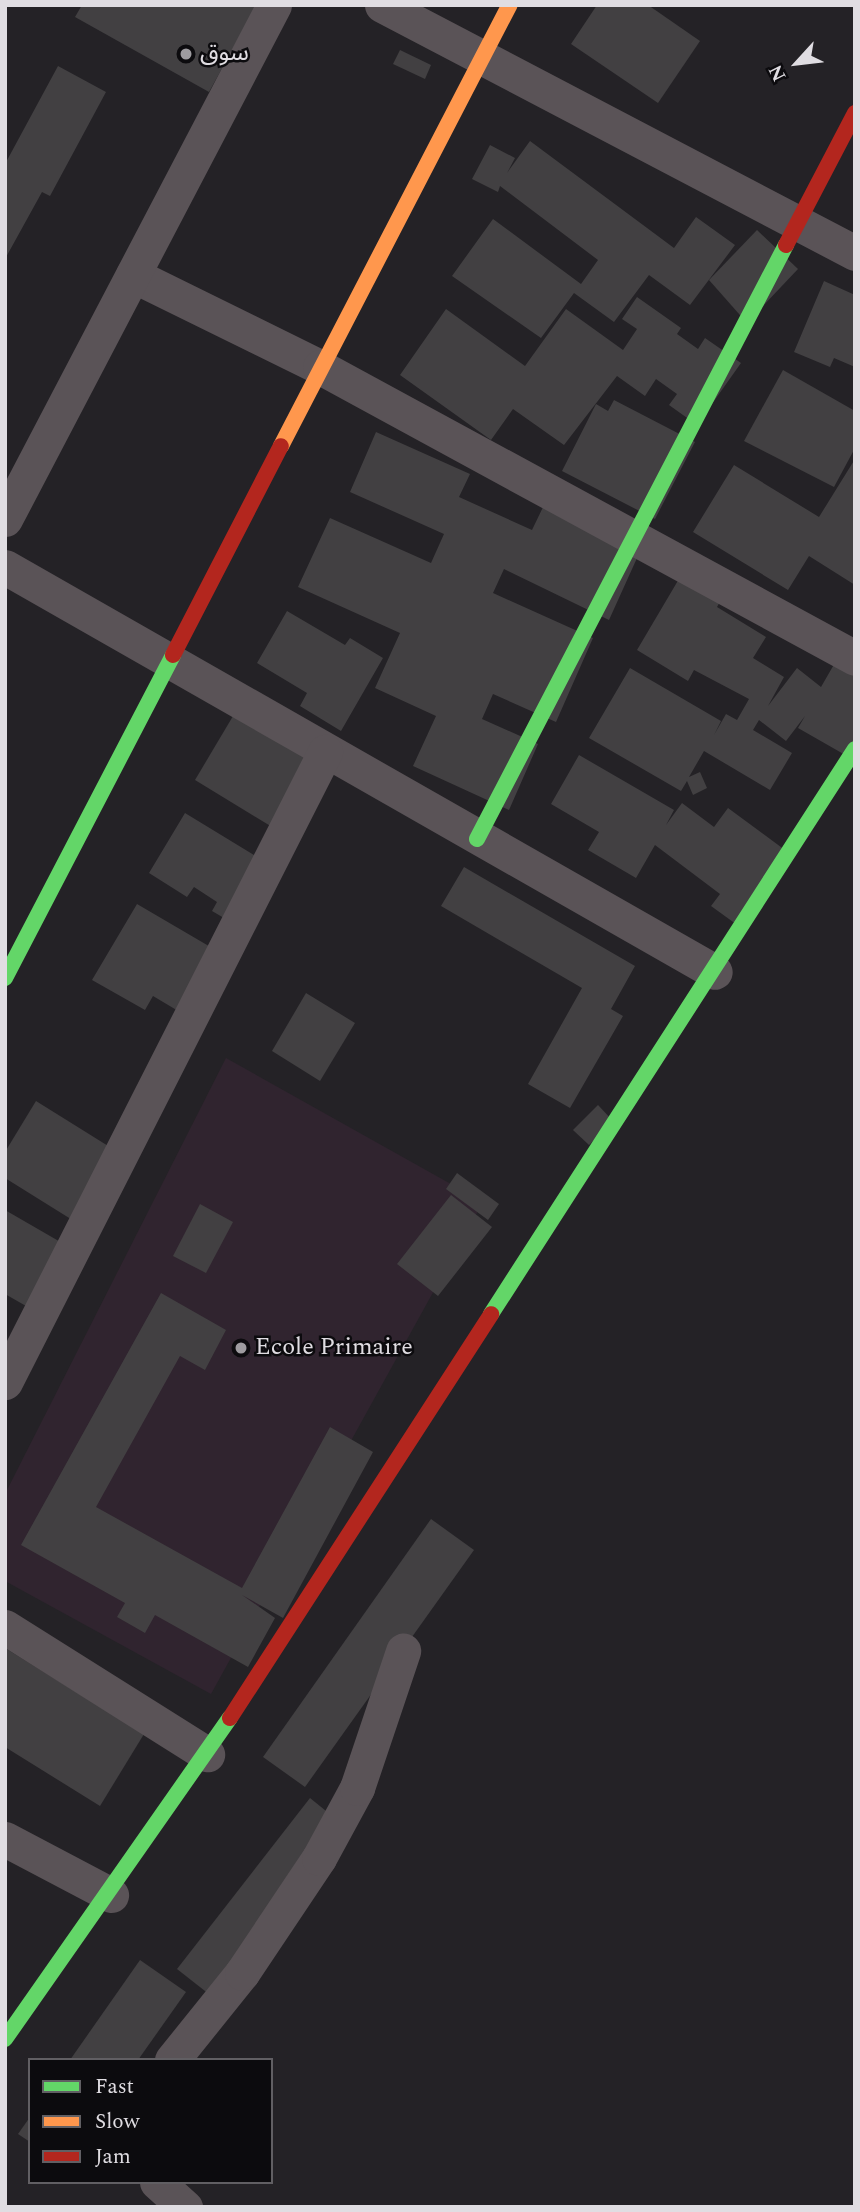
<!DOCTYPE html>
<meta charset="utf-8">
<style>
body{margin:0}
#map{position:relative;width:860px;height:2212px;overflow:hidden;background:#242226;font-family:Spectral,"Noto Sans Arabic",serif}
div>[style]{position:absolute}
.education>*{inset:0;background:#30242f}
.building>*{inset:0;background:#424042}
.street>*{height:35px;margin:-17.5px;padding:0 17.5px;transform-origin:17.5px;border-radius:17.5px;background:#5a5357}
.fast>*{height:16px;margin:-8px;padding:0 8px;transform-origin:8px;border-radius:8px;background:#63d668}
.slow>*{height:16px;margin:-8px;padding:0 8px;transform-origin:8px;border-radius:8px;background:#ff974d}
.jam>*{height:16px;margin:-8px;padding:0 8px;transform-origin:8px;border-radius:8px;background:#b3261e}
.dots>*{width:19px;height:19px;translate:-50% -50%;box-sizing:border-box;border:4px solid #0c0b0e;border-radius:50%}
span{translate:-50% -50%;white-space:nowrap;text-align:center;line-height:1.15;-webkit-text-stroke:5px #0c0b0e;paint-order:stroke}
.poi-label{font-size:24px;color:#e0dde2}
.left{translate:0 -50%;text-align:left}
.frame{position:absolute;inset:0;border:7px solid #e0dde2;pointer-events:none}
.legend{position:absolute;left:28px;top:2058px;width:245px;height:126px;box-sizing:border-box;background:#0c0b0e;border:2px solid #615f63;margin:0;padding:9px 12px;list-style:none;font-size:21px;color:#e0dde2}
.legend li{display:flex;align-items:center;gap:14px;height:35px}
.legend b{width:35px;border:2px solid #615f63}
.north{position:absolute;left:762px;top:28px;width:70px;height:70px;-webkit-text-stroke:5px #0c0b0e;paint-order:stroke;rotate:243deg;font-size:19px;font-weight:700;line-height:28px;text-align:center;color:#e0dde2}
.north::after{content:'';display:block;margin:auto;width:24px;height:32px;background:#e0dde2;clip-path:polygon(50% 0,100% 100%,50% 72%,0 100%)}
</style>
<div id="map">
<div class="education">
<i style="clip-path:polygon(226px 1058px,483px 1202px,211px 1694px,5px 1581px,5px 1494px)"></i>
</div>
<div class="building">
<i style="clip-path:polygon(82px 5px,257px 5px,209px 92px,75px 17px)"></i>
<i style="clip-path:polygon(597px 5px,648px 5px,700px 41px,658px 103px,571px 44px)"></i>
<i style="clip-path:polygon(400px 50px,431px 65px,425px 79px,393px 64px)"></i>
<i style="clip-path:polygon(58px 66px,106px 92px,50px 196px,42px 192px,5px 259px,5px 164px)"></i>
<i style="clip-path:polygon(530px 141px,674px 248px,696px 217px,735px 245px,690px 305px,649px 275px,614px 322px,574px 293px,541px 338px,452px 276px,493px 219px,581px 284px,598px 260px,500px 186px,498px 192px,472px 179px,490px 145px,515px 158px,507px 173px)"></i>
<i style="clip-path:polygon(757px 230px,798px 269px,747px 323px,709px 280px)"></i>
<i style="clip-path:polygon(824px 281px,855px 295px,855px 367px,834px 358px,830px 367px,794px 352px)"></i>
<i style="clip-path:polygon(637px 297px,681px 328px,677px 334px,698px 349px,705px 338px,741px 363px,697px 425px,669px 405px,677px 394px,656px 379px,645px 396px,617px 376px,564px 445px,513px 409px,491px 440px,400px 375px,446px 309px,525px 366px,566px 309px,623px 350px,637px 329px,622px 319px)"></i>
<i style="clip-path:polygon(783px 370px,855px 411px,855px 448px,834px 487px,744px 441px)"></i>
<i style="clip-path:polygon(614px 400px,695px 442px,655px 519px,562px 471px,596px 404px,608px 411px)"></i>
<i style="clip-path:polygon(376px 432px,470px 474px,459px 497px,532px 530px,545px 503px,642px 547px,609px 620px,504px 569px,493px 593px,593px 638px,556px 722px,493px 694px,482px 719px,538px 744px,509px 810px,413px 766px,436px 716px,375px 688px,400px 633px,298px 587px,330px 518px,431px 563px,444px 534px,350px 492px)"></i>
<i style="clip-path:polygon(855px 459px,855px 585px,809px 556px,788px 590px,693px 532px,734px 465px,819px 517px)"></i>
<i style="clip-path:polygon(686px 567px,726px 591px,717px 607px,766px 637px,753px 658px,784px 677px,768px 706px,797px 668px,821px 687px,840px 654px,855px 662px,855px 741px,847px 756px,798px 728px,805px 716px,786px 741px,759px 720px,753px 730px,792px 753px,770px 790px,704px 751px,689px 777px,700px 772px,707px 788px,693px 795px,687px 781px,681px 791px,589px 738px,630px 668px,721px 721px,714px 735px,726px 714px,737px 720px,749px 699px,694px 670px,688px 681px,637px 650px)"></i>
<i style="clip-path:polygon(287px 611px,345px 645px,350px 638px,383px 658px,341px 731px,300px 706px,307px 693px,257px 663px)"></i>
<i style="clip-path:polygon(239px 706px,332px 761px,287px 836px,195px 780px)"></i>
<i style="clip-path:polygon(579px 755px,674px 810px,666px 825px,682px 803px,714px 827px,728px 808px,793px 856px,740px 927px,711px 906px,720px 894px,655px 845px,636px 878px,588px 850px,599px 832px,551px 804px)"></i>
<i style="clip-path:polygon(185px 813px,272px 866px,236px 925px,212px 911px,217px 902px,194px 887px,187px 897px,149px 873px)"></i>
<i style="clip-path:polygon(464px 867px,635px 966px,611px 1009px,623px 1016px,570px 1108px,528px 1084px,582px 988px,441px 906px)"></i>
<i style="clip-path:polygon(137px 904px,231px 959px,195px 1021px,153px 996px,145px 1010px,92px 980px)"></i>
<i style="clip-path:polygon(306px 993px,355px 1023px,320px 1081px,272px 1051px)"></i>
<i style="clip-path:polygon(36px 1101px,113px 1149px,82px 1226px,5px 1178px,5px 1152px)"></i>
<i style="clip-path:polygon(598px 1105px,613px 1121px,589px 1145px,573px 1130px)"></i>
<i style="clip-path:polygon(457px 1173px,499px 1204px,488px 1220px,446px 1189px)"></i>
<i style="clip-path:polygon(451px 1195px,492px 1227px,438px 1296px,397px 1264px)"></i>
<i style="clip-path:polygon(200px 1204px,233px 1222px,206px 1273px,173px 1256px)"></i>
<i style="clip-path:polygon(5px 1210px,76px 1251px,40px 1314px,5px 1294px)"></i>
<i style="clip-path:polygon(161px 1293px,226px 1330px,205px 1370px,180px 1356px,96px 1507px,242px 1588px,330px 1427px,373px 1452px,283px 1618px,242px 1595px,275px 1618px,248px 1667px,155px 1615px,145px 1633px,117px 1617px,125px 1603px,21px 1545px)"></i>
<i style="clip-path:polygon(431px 1519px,474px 1550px,305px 1787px,263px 1757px)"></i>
<i style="clip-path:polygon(5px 1648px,144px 1734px,100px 1806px,5px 1747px)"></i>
<i style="clip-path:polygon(310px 1798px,352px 1832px,219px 2002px,177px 1969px)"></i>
<i style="clip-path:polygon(140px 1960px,186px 1992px,138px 2060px,70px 2060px)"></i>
<i style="clip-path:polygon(30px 2117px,30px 2142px,18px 2134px)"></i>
</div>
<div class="street">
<i style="left:382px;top:5px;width:534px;rotate:27.67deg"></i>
<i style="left:133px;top:275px;width:208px;rotate:26.2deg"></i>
<i style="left:320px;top:367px;width:609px;rotate:28.54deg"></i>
<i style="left:5px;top:519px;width:580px;rotate:-62.37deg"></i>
<i style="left:5px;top:567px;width:817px;rotate:29.7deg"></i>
<i style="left:5px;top:1382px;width:707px;rotate:-63.07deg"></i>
<i style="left:5px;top:1627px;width:239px;rotate:32.2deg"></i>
<i style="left:5px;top:1839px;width:120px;rotate:27.8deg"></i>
<i style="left:172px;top:2060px;width:112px;rotate:-51.2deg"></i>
<i style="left:242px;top:1973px;width:138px;rotate:-56.2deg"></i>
<i style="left:319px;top:1858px;width:80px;rotate:-61.5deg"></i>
<i style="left:357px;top:1788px;width:145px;rotate:-71.4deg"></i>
<i style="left:157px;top:2182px;width:38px;rotate:42deg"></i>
</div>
<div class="fast">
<i style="left:477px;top:839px;width:670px;rotate:-62.52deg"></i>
<i style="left:5px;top:978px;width:364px;rotate:-62.5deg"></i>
<i style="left:491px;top:1314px;width:672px;rotate:-57.21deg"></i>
<i style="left:5px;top:2039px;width:392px;rotate:-55deg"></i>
</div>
<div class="slow">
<i style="left:281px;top:446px;width:497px;rotate:-62.6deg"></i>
</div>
<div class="jam">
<i style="left:786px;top:245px;width:149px;rotate:-62.4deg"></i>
<i style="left:173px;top:655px;width:235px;rotate:-62.7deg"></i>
<i style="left:230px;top:1718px;width:481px;rotate:-57.1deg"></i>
</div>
<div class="dots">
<i style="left:186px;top:54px;background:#9e9ca0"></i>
<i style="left:241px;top:1348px;background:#9e9ca0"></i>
</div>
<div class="poi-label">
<span class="left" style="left:200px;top:54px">سوق</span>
<span class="left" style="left:255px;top:1348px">Ecole Primaire</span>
</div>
<div class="frame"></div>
<ul class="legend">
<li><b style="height:9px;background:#63d668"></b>Fast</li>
<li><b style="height:9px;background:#ff974d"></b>Slow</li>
<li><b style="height:9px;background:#b3261e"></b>Jam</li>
</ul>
<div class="north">N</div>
</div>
